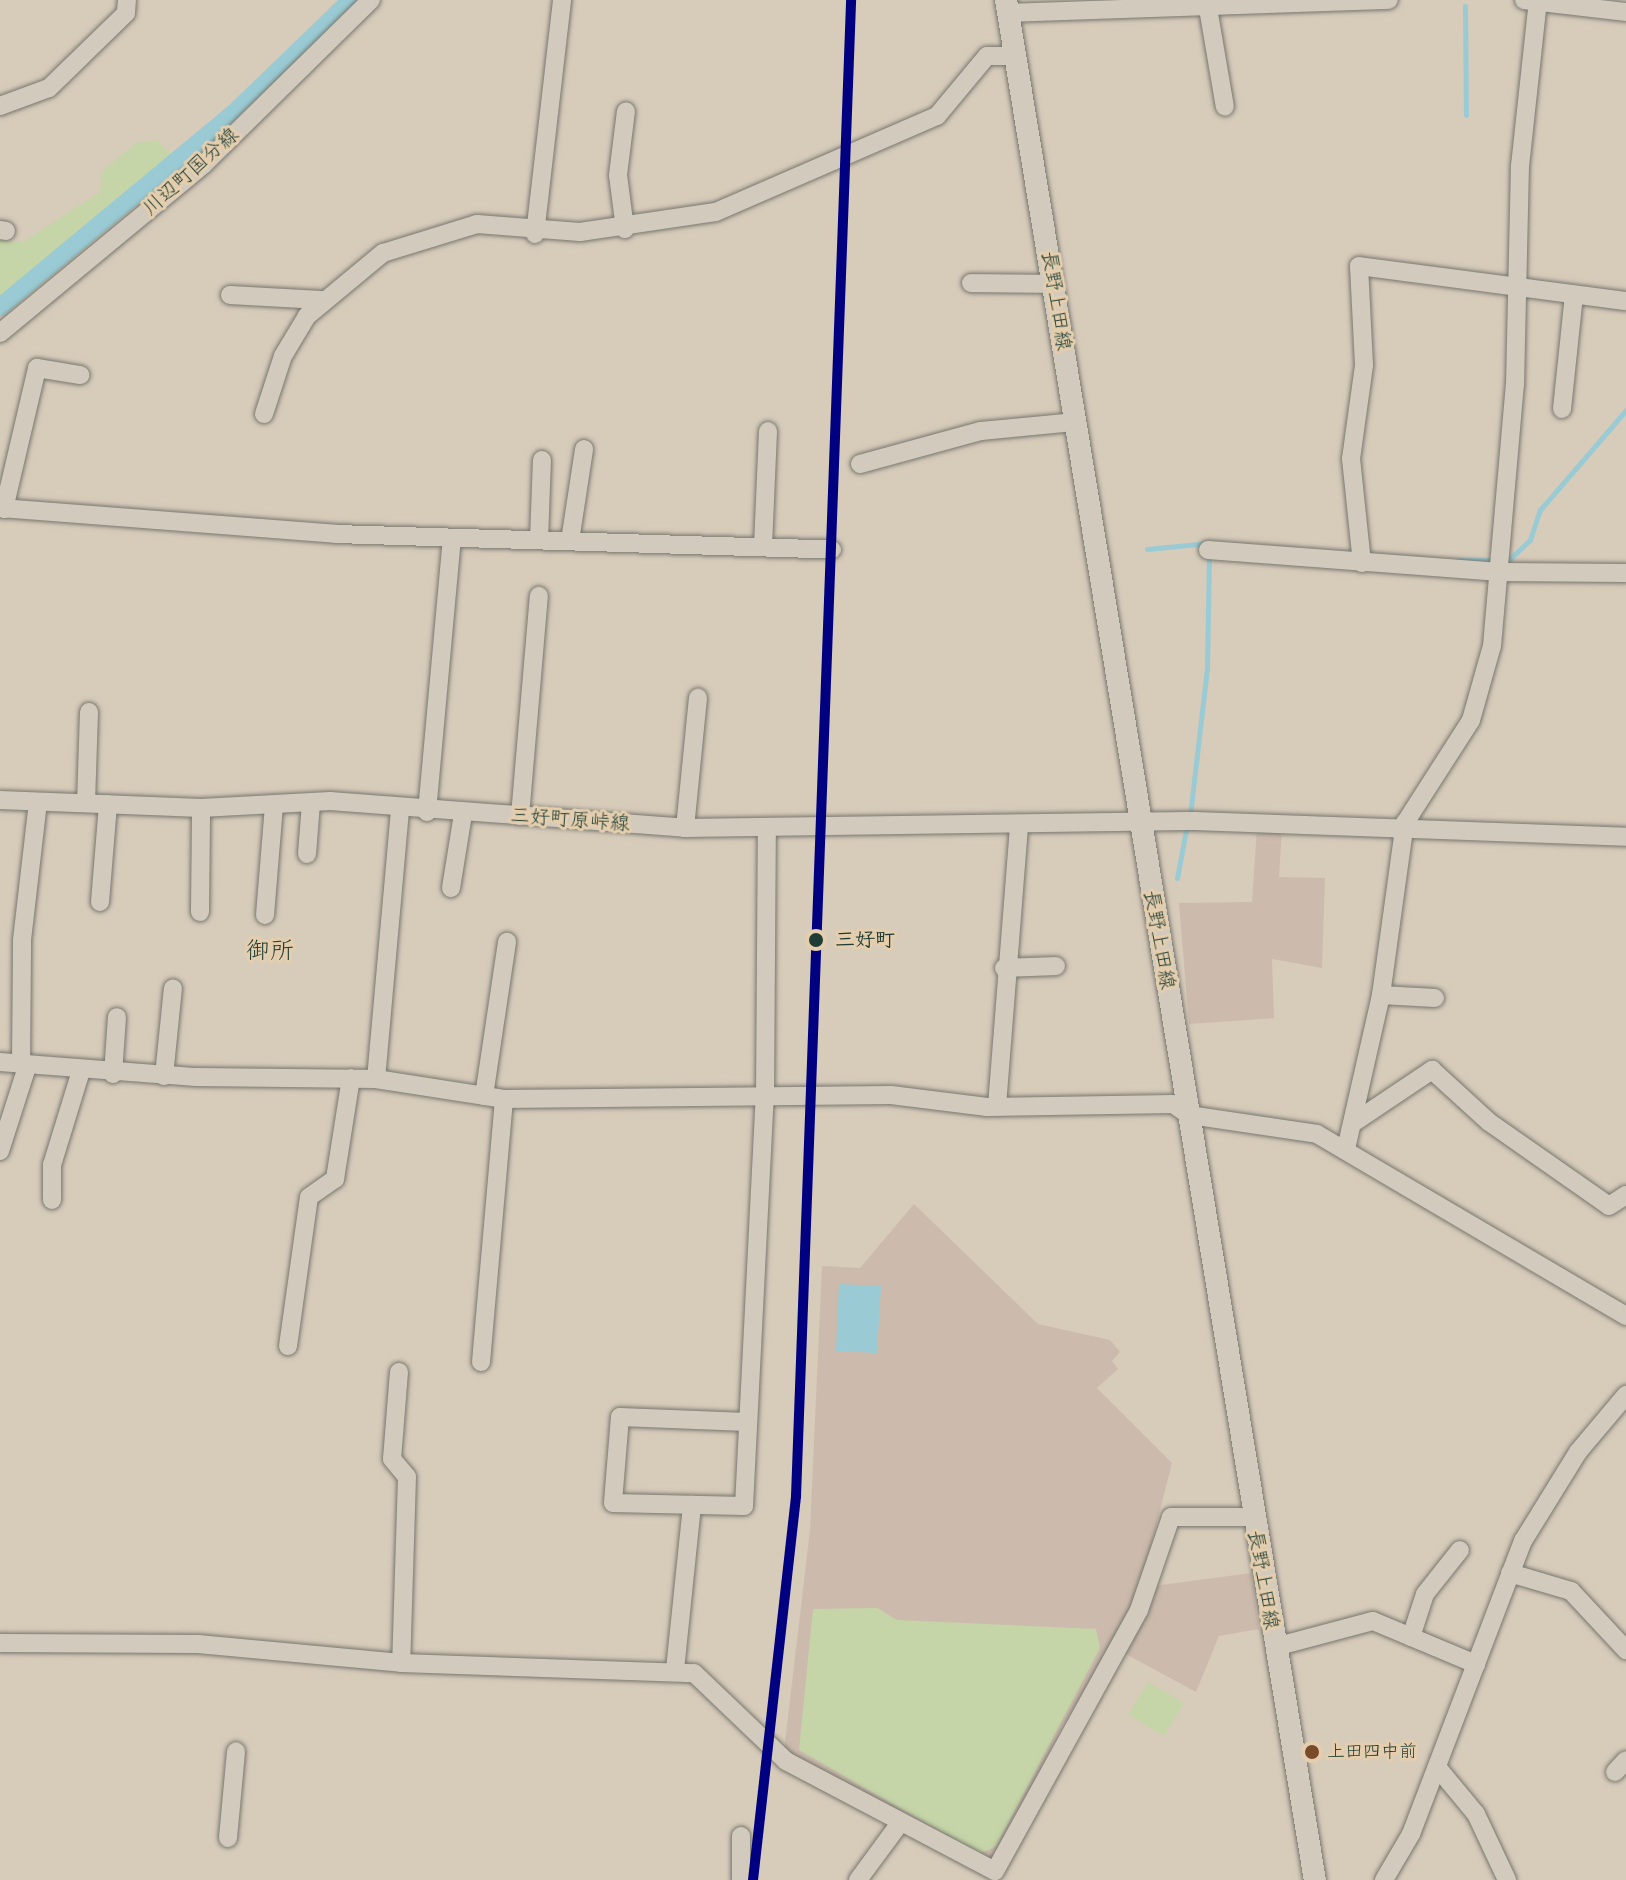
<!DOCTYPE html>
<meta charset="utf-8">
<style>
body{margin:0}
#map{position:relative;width:1626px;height:1880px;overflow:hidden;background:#d7cbba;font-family:"Balsamiq Sans","Klee One",sans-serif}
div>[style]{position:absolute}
.built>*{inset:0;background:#ccbbad}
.green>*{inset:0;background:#c5d5a8}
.water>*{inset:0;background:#9acbd4}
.stream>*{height:5px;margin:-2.5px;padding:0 2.5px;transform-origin:2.5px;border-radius:2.5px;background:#9acbd4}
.canal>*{height:18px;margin:-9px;padding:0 9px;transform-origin:9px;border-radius:9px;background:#9acbd4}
.roads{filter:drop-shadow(0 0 2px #77776e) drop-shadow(0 0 2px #77776e)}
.minor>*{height:18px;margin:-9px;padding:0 9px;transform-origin:9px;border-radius:9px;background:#d3cabe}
.major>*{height:22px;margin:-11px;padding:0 11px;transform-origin:11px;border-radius:11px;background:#d3cabe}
.rail-1>*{height:10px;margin:-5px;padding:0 5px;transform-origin:5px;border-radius:5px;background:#000080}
.dots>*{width:22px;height:22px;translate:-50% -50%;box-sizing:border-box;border:4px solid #e4cead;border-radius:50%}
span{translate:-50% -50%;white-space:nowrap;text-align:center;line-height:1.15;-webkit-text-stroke:6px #e4cead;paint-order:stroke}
.bus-label{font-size:18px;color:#1f3d34}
.left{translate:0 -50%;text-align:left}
.street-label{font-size:20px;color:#1f3d34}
.stop-label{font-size:20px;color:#1f3d34;font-weight:700}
.quarter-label{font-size:24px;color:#1f3d34}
</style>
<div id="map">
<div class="built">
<i style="clip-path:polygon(1257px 827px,1282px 828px,1279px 877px,1325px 878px,1322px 968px,1272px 959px,1274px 1018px,1189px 1024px,1179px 903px,1252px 902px)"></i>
<i style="clip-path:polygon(914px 1204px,1038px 1324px,1110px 1340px,1120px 1352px,1112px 1361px,1118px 1369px,1097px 1388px,1172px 1463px,1135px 1608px,1061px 1728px,993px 1865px,784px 1751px,810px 1530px,822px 1266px,860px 1268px)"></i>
<i style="clip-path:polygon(1251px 1573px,1259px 1629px,1219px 1636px,1196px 1692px,1124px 1653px,1154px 1586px)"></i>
</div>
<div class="green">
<i style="clip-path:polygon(157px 140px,173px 155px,0 307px,0 240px,23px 242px,100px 192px,102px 171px,136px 143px)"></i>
<i style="clip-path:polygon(877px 1608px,897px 1620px,1096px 1629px,1100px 1648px,996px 1846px,980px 1854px,799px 1750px,813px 1609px)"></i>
<i style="clip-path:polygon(1148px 1682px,1184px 1703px,1164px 1736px,1128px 1715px)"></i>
</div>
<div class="water">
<i style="clip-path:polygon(839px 1284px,881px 1286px,877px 1353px,836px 1351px)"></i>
</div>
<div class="stream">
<i style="left:1465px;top:6px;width:109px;rotate:89.5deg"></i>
<i style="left:1147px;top:549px;width:62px;rotate:-5.5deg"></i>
<i style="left:1510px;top:559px;width:28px;rotate:-44deg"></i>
<i style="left:1530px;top:540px;width:32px;rotate:-72deg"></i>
<i style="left:1540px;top:510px;width:132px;rotate:-49.3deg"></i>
<i style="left:1459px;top:560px;width:38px"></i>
<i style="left:1190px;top:815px;width:147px;rotate:-83.4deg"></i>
<i style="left:1207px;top:669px;width:114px;rotate:-89deg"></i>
<i style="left:1177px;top:878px;width:49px;rotate:-79.4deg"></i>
</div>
<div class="canal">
<i style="left:0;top:307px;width:304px;rotate:-39.7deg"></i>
<i style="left:234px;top:113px;width:163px;rotate:-44deg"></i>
</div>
<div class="roads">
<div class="minor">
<i style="left:1524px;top:0;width:103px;rotate:6.7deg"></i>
<i style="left:1208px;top:8px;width:100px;rotate:80.3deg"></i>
<i style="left:1008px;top:13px;width:381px;rotate:-2deg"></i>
<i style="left:0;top:106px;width:52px;rotate:-20.2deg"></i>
<i style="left:49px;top:88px;width:107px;rotate:-44.2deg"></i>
<i style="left:126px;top:13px;width:13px;rotate:-86deg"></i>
<i style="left:625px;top:229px;width:54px;rotate:-97.4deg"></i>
<i style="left:618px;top:175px;width:64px;rotate:-82.9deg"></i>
<i style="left:0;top:230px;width:6px;rotate:9deg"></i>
<i style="left:535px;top:234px;width:236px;rotate:-83.4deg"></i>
<i style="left:971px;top:283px;width:83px;rotate:0.7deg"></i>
<i style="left:230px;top:295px;width:91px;rotate:3.1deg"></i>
<i style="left:0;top:333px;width:265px;rotate:-39.6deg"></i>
<i style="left:204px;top:164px;width:234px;rotate:-44.5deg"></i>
<i style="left:1562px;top:409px;width:115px;rotate:-84deg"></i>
<i style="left:264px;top:414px;width:61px;rotate:-71.9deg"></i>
<i style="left:283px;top:356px;width:47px;rotate:-59deg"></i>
<i style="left:307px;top:316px;width:99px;rotate:-39.7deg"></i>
<i style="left:383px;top:253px;width:98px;rotate:-17.1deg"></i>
<i style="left:477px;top:224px;width:103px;rotate:4.4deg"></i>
<i style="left:580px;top:232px;width:137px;rotate:-8.4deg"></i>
<i style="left:716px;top:212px;width:241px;rotate:-23.5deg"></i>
<i style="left:937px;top:116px;width:78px;rotate:-50.2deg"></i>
<i style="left:987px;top:56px;width:27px"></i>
<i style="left:860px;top:464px;width:125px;rotate:-15.3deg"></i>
<i style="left:981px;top:431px;width:93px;rotate:-5.5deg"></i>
<i style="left:0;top:508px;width:337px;rotate:4.4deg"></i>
<i style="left:336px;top:534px;width:496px;rotate:1.8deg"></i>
<i style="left:4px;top:509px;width:145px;rotate:-76.8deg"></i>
<i style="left:37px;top:368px;width:44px;rotate:9.2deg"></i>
<i style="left:539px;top:540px;width:80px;rotate:-87.9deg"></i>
<i style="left:570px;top:541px;width:93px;rotate:-81.3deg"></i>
<i style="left:763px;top:546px;width:115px;rotate:-87.5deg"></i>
<i style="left:1208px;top:550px;width:293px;rotate:4.3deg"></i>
<i style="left:1500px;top:572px;width:126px;rotate:0.5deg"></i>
<i style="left:1362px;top:563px;width:105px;rotate:-96deg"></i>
<i style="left:1351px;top:459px;width:95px;rotate:-82.1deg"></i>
<i style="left:1364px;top:365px;width:99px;rotate:-92.9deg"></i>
<i style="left:1359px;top:266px;width:269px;rotate:7.5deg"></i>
<i style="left:0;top:800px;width:201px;rotate:2.3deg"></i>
<i style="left:201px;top:808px;width:129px;rotate:-3.1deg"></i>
<i style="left:330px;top:801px;width:356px;rotate:4.3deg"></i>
<i style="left:685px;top:828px;width:510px;rotate:-0.79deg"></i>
<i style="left:1195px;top:821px;width:431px;rotate:2.1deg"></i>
<i style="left:86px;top:803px;width:91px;rotate:-88.1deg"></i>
<i style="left:427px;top:812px;width:275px;rotate:-84.8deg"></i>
<i style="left:520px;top:816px;width:221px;rotate:-85.1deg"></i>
<i style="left:685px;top:828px;width:131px;rotate:-84.3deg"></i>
<i style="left:307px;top:854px;width:51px;rotate:-85.5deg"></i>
<i style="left:451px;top:888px;width:75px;rotate:-80.8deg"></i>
<i style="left:100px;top:902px;width:98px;rotate:-85.3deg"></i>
<i style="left:200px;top:912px;width:104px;rotate:-89.4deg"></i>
<i style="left:265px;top:915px;width:109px;rotate:-85.3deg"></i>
<i style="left:1004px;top:968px;width:52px;rotate:-2.2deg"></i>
<i style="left:1381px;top:995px;width:54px;rotate:3.2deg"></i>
<i style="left:0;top:1062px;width:197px;rotate:4.4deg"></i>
<i style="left:196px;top:1077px;width:180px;rotate:0.6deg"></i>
<i style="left:376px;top:1079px;width:130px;rotate:8.9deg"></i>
<i style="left:504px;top:1099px;width:387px;rotate:-0.6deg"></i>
<i style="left:891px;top:1095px;width:97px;rotate:7.1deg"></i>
<i style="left:987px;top:1107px;width:186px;rotate:-0.9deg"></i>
<i style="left:1173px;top:1104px;width:19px;rotate:35deg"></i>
<i style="left:1189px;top:1115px;width:129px;rotate:8.4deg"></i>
<i style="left:1317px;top:1134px;width:359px;rotate:30.5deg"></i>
<i style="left:21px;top:1063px;width:123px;rotate:-89.5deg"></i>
<i style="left:22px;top:940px;width:139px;rotate:-83.4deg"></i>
<i style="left:113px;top:1074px;width:57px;rotate:-86deg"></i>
<i style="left:164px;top:1076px;width:88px;rotate:-84.2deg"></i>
<i style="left:376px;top:1079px;width:272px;rotate:-84.9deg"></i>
<i style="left:484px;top:1096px;width:156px;rotate:-81.5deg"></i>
<i style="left:997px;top:1106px;width:283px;rotate:-85.5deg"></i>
<i style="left:1356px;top:1121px;width:92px;rotate:-33.9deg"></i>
<i style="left:1432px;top:1070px;width:77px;rotate:42.4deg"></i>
<i style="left:1489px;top:1122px;width:146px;rotate:35deg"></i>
<i style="left:1609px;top:1206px;width:20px;rotate:-33deg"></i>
<i style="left:1346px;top:1149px;width:158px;rotate:-77.2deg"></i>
<i style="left:1381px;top:995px;width:174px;rotate:-82.1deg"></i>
<i style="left:1405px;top:823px;width:122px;rotate:-57.3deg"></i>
<i style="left:1471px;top:720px;width:77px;rotate:-74.2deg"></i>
<i style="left:1492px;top:646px;width:262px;rotate:-85deg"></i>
<i style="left:1515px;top:385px;width:219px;rotate:-88.7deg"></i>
<i style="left:1520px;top:166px;width:167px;rotate:-83.8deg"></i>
<i style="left:0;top:1151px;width:91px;rotate:-72.2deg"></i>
<i style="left:52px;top:1200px;width:35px;rotate:-90deg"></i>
<i style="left:52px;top:1165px;width:98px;rotate:-72.9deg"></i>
<i style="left:288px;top:1346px;width:150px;rotate:-82deg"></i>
<i style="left:309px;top:1197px;width:32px;rotate:-35deg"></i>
<i style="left:335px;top:1179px;width:102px;rotate:-81deg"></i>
<i style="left:481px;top:1362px;width:264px;rotate:-85deg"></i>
<i style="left:399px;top:1372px;width:87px;rotate:94.6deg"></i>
<i style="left:392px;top:1459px;width:23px;rotate:50deg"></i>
<i style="left:407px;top:1477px;width:186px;rotate:91.8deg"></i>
<i style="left:747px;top:1422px;width:127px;rotate:-177.7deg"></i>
<i style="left:620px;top:1417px;width:86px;rotate:94.7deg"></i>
<i style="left:613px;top:1503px;width:131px;rotate:1.3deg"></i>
<i style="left:744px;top:1506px;width:410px;rotate:-87.1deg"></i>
<i style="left:765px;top:1097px;width:268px;rotate:-89.6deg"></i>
<i style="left:1510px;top:1573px;width:64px;rotate:16.4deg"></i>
<i style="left:1571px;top:1591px;width:81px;rotate:47deg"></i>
<i style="left:1411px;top:1637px;width:45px;rotate:-72deg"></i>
<i style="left:1425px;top:1594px;width:56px;rotate:-51.5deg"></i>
<i style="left:0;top:1643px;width:198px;rotate:0.3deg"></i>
<i style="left:198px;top:1644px;width:204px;rotate:5.3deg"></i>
<i style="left:401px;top:1663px;width:293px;rotate:2deg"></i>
<i style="left:694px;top:1673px;width:127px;rotate:43.7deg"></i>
<i style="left:786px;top:1761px;width:236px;rotate:27.8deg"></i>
<i style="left:995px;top:1871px;width:298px;rotate:-61.1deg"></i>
<i style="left:1139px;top:1610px;width:98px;rotate:-71deg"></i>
<i style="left:1171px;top:1517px;width:81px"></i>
<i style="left:1275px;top:1647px;width:101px;rotate:-14.9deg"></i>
<i style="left:1373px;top:1621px;width:112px;rotate:22.7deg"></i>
<i style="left:675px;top:1670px;width:166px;rotate:-84.1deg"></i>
<i style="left:1437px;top:1767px;width:61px;rotate:50.3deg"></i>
<i style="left:1476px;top:1814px;width:73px;rotate:64.8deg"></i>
<i style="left:1615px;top:1772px;width:16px;rotate:-47deg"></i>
<i style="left:228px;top:1838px;width:87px;rotate:-84.7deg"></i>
<i style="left:741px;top:1880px;width:44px;rotate:-90deg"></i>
<i style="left:858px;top:1880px;width:71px;rotate:-53.6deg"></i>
<i style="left:1384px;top:1880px;width:53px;rotate:-59.6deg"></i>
<i style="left:1411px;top:1834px;width:314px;rotate:-69.1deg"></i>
<i style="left:1523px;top:1541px;width:105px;rotate:-58.3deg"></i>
<i style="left:1578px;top:1452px;width:75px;rotate:-49.9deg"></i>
</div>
<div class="major">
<i style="left:1006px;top:0;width:1905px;rotate:80.67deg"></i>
</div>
</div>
<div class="rail-1">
<i style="left:753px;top:1880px;width:386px;rotate:-83.6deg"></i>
<i style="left:796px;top:1496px;width:1497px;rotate:-87.89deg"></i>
</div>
<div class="dots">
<i style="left:816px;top:940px;background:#1f3d34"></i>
<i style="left:1312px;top:1752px;background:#7a4b2a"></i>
</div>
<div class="bus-label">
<span class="left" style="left:1327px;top:1752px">上田四中前</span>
</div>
<div class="street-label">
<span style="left:191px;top:172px;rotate:-42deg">川辺町国分線</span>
<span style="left:1056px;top:301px;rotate:81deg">長野上田線</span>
<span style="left:570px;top:820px;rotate:4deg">三好町原峠線</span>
<span style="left:1159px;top:940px;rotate:80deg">長野上田線</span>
<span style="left:1263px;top:1580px;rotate:80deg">長野上田線</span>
</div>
<div class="stop-label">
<span class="left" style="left:835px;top:940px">三好町</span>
</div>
<div class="quarter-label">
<span style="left:270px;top:951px">御所</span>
</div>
</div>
